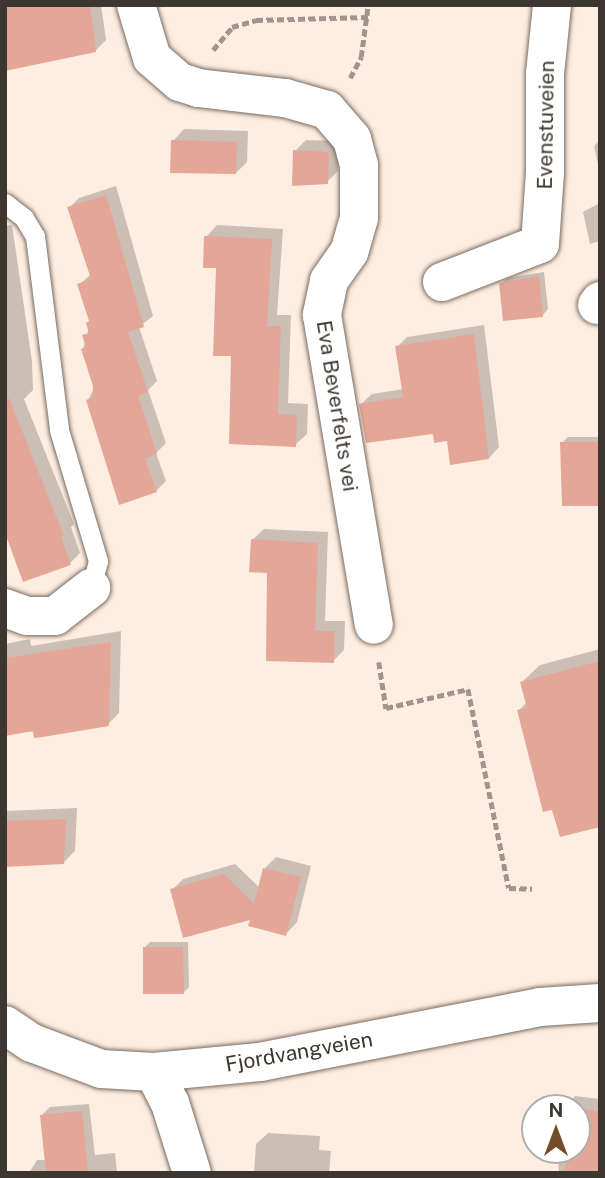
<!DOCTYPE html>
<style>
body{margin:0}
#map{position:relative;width:605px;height:1178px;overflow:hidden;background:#feeee2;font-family:"Public Sans",sans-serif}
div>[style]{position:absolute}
.shadow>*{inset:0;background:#0003}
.building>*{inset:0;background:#e4a797}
.path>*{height:4.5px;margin-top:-2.25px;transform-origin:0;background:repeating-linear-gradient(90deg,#a0948c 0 7px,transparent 0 10.5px)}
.roads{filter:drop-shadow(0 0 2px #7a6c62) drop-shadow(0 0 2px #7a6c62)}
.lane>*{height:19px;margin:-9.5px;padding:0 9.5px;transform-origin:9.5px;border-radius:9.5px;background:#fff}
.street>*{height:38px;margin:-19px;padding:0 19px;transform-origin:19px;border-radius:19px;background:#fff}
span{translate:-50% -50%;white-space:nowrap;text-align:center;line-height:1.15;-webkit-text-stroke:5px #fff;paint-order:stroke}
.street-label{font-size:21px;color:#3d3732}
.frame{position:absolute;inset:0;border:7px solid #3d3732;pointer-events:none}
.north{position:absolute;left:521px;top:1094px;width:70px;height:70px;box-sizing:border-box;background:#fff;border:2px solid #b1afad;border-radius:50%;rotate:0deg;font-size:19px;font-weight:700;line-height:28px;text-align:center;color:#3d3732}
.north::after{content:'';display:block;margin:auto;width:24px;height:32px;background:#724d28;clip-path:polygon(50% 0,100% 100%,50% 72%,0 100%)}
</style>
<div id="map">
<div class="shadow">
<i style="clip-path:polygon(5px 5px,101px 5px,106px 40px,95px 51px,5px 69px)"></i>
<i style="clip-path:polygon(184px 129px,248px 131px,247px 162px,236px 173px,173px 141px)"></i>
<i style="clip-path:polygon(306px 140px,339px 141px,338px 171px,327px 182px,295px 151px)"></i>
<i style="clip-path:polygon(600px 140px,600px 173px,594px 146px)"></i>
<i style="clip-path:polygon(116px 186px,153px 316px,139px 327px,157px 381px,148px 390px,166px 443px,156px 453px,166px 481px,156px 491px,88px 400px,95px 386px,83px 349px,91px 320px,79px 285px,91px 274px,69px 208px,79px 198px)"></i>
<i style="clip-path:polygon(600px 203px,600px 241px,590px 244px,583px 212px)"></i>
<i style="clip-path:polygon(12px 225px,32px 361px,33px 390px,24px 399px,74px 524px,71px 527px,80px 553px,70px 563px,5px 528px,5px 226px)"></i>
<i style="clip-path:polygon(217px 225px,283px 229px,277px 315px,291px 315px,288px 403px,308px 404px,307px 434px,295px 445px,233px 355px,217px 267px,206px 237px)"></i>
<i style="clip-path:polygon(544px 272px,548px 309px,543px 315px,501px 284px,507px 278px)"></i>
<i style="clip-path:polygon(484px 325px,499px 447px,489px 458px,361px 404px,372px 394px,404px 389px,397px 347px,407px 337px)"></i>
<i style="clip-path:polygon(568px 437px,600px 437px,600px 504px,562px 443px)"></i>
<i style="clip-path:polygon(264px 529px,328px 532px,325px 621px,345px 621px,344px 650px,333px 661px,252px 540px)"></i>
<i style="clip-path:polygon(121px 631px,119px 713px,108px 724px,5px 734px,5px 644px,30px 639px,31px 646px)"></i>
<i style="clip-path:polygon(600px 649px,600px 827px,561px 835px,518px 711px,527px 702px,522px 682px,540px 665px)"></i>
<i style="clip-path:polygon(77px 808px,75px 851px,63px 863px,5px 865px,5px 811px)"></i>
<i style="clip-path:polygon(276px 857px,311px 866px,297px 922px,286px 934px,172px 890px,183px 879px,235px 864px,260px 888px,264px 869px)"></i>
<i style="clip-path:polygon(150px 942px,188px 942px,189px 987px,183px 993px,145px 947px)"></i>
<i style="clip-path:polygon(575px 1096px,600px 1099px,600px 1173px,559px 1173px,557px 1150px,577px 1150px,577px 1108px,564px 1108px)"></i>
<i style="clip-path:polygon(89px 1104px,95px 1155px,115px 1153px,117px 1173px,29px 1173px,37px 1160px,46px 1160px,42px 1115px,50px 1107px)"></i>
<i style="clip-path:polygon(268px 1133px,320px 1136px,319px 1150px,331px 1151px,329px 1173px,254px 1173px,256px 1144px)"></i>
</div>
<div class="building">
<i style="clip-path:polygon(5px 5px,90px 5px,96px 52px,5px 71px)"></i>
<i style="clip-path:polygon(171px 140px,237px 142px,236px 174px,170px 173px)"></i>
<i style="clip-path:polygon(293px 150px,329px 152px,328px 184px,292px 186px)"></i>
<i style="clip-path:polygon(106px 195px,144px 327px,128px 332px,148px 392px,138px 396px,157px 454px,145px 459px,157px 492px,119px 505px,86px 400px,93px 397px,93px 386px,81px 349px,86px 347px,82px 335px,89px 333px,86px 323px,89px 321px,77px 284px,91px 279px,67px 207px)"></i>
<i style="clip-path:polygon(204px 236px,272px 239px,267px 326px,281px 326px,278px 414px,297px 415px,296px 447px,229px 444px,231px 356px,213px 356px,216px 268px,203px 268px)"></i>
<i style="clip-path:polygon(539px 276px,543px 317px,503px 321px,499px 283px)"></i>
<i style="clip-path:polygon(474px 334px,489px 459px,450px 465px,447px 441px,434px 443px,433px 434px,366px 443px,359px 404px,403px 397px,395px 346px)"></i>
<i style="clip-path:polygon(9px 398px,64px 536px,61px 537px,71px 565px,23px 582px,5px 533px,5px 399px)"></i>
<i style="clip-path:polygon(560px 442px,600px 442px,600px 506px,562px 506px)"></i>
<i style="clip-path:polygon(251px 539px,318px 543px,315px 631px,334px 631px,334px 663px,266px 661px,267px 573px,249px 572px)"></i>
<i style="clip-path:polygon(111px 642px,109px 726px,43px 737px,34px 738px,33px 731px,5px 736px,5px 658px)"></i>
<i style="clip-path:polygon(600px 661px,600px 827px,560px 837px,552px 810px,543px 812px,517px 710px,527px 708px,520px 682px)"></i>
<i style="clip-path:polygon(66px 819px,64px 864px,5px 867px,5px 821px)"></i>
<i style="clip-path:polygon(263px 868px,301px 877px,286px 936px,248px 926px,250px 920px,183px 938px,170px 889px,224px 874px,254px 904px)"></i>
<i style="clip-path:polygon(143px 947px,183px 947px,184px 994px,143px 994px)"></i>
<i style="clip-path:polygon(577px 1108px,600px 1112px,600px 1173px,564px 1173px,566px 1163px,554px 1162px,556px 1150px,577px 1150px)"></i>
<i style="clip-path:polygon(82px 1111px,88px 1173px,46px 1173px,40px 1115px)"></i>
</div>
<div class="path">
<i style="left:213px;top:50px;width:30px;rotate:-50deg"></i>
<i style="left:232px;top:27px;width:25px;rotate:-16deg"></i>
<i style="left:256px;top:20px;width:112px;rotate:-1.5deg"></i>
<i style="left:350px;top:78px;width:24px;rotate:-62deg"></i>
<i style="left:361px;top:57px;width:52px;rotate:-82.3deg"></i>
<i style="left:379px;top:662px;width:47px;rotate:81.3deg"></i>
<i style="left:386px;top:708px;width:84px;rotate:-13deg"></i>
<i style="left:468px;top:689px;width:203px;rotate:78.4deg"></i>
<i style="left:509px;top:888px;width:23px;rotate:2deg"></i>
</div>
<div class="roads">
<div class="lane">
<i style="left:5px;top:203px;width:24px;rotate:38deg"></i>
<i style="left:24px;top:218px;width:21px;rotate:59deg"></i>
<i style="left:35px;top:236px;width:195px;rotate:82.9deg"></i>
<i style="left:59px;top:430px;width:137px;rotate:73.4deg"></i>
<i style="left:98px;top:561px;width:28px;rotate:105deg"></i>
</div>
<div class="street">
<i style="left:136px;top:5px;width:55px;rotate:73.2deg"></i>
<i style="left:152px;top:58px;width:37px;rotate:41deg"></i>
<i style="left:180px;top:82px;width:19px;rotate:18deg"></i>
<i style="left:198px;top:88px;width:88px;rotate:6.6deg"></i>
<i style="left:285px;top:98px;width:44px;rotate:15.9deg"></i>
<i style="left:327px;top:110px;width:38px;rotate:49deg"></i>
<i style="left:352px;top:139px;width:27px;rotate:75deg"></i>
<i style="left:359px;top:165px;width:53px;rotate:90deg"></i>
<i style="left:359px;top:218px;width:35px;rotate:106deg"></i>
<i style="left:349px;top:252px;width:35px;rotate:125deg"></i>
<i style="left:329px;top:281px;width:35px;rotate:102deg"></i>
<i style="left:322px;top:315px;width:314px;rotate:80.5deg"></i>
<i style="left:442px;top:282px;width:105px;rotate:-21.2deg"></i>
<i style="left:540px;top:244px;width:71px;rotate:-86deg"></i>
<i style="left:545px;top:173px;width:99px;rotate:-90deg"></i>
<i style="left:545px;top:74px;width:69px;rotate:-84.2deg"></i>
<i style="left:597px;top:305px;width:5px;rotate:-53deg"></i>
<i style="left:5px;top:608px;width:23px;rotate:20deg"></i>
<i style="left:27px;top:616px;width:28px"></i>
<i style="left:55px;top:616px;width:46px;rotate:-37.9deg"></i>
<i style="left:5px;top:1025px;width:32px;rotate:34deg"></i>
<i style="left:32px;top:1043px;width:74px;rotate:20.6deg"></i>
<i style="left:101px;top:1069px;width:53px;rotate:3.2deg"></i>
<i style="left:154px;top:1072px;width:106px;rotate:-5.4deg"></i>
<i style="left:260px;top:1062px;width:285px;rotate:-11.1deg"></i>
<i style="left:540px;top:1007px;width:60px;rotate:-3.8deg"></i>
<i style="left:154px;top:1072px;width:35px;rotate:63deg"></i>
<i style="left:170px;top:1103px;width:73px;rotate:72.6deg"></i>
</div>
</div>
<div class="street-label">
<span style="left:546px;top:125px;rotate:-89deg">Evenstuveien</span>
<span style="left:337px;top:406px;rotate:81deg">Eva Beverfelts vei</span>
<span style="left:299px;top:1052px;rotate:-10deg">Fjordvangveien</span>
</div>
<div class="frame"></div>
<div class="north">N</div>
</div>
